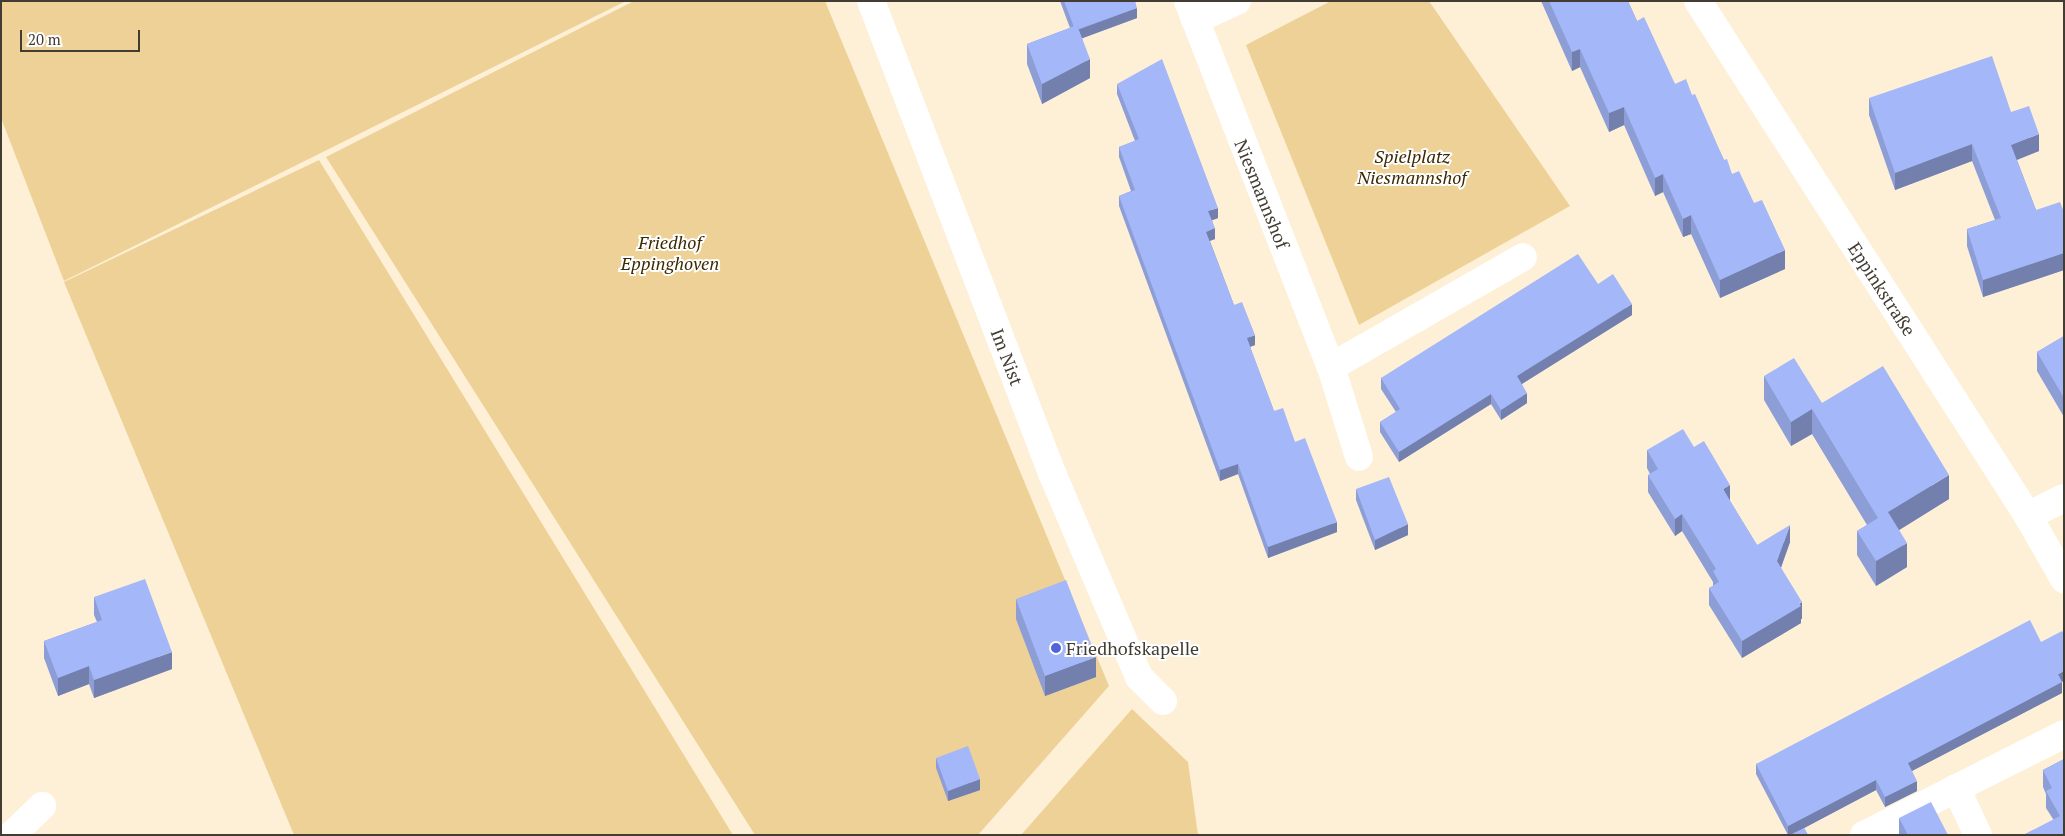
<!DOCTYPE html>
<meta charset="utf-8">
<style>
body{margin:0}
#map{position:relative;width:2065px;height:836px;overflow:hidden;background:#fef0d7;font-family:"PT Serif",serif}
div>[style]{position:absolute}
.green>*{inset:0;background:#eed197}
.street>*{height:28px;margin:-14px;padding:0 14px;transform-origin:14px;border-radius:14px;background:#fff}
.secondary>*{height:28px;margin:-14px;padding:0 14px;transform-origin:14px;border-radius:14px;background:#fff}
.wall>*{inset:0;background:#8d9dd5}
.shaded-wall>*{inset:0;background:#7380ae}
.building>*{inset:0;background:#a4b7f8}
.dots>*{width:14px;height:14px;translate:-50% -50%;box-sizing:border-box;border:2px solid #fff;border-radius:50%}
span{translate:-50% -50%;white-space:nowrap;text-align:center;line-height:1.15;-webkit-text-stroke:4px #fff;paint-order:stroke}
.park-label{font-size:18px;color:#3b2a01;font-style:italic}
.street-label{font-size:18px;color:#423c32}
.poi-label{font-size:18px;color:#423c32}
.left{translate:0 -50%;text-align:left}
.frame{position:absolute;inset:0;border:2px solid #423c32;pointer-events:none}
.scale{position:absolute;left:20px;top:30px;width:120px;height:22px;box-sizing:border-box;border:2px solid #423c32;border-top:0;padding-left:6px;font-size:15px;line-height:18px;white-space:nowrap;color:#423c32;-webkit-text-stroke:4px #fff;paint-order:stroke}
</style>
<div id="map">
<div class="green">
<i style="clip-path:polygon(1px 1px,626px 1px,64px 281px,1px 118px)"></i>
<i style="clip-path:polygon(634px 1px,825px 1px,1109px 686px,978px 835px,755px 835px,326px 157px)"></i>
<i style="clip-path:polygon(1331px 1px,1429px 1px,1570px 206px,1359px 325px,1246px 45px)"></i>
<i style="clip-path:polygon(319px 160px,733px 835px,294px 835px,64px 282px)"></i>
<i style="clip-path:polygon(1132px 709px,1188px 762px,1198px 835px,1021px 835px)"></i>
</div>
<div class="street">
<i style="left:871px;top:1px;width:506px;rotate:69.02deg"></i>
<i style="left:1052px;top:473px;width:222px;rotate:66.9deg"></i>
<i style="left:1139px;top:677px;width:34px;rotate:45deg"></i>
<i style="left:1188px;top:1px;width:393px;rotate:68.7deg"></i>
<i style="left:1331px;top:367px;width:94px;rotate:72.7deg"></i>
<i style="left:1195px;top:20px;width:46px;rotate:-24.3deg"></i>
<i style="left:1331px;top:367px;width:221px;rotate:-29.8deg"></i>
<i style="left:2028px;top:516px;width:40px;rotate:-26.6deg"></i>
<i style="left:12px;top:835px;width:42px;rotate:-44deg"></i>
</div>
<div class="secondary">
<i style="left:1698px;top:1px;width:612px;rotate:57.35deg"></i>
<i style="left:2028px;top:516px;width:73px;rotate:60.3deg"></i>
<i style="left:1956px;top:788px;width:52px;rotate:64.9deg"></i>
<i style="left:1864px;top:835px;width:224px;rotate:-26.8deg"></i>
</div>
<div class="wall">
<i style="clip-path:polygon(1060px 1px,1135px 1px,1137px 18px,1082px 38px,1090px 78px,1042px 104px,1027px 64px,1027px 44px,1070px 28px)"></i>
<i style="clip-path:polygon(1541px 1px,1628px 1px,1637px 21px,1675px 84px,1692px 95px,1724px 160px,1732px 174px,1754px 203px,1785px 269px,1720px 298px,1691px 234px,1683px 237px,1663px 192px,1655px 196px,1624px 125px,1609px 132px,1580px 67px,1572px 71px)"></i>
<i style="clip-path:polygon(1117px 84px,1218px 218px,1212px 220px,1215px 239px,1210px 241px,1234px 305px,1255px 345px,1250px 347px,1274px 411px,1295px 442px,1337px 532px,1268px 558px,1238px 474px,1220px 481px,1119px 206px,1119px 196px,1131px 191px,1119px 157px,1119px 147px,1135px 141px,1117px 94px)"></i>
<i style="clip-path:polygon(1869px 98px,2011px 112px,2039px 151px,2017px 160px,2036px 210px,2064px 212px,2064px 270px,1983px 297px,1967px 246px,1967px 229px,1995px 220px,1972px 161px,1895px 190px,1869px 115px)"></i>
<i style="clip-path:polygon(1598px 284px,1632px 315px,1522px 384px,1527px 403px,1501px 420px,1491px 404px,1399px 462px,1380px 432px,1380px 422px,1396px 412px,1381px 389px,1381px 378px)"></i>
<i style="clip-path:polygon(2064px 336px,2064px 417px,2037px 371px,2037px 352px)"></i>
<i style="clip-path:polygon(1764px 376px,1822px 403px,1949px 499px,1899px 530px,1907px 567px,1876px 586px,1857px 555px,1857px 531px,1867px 525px,1812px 434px,1791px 446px,1764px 400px)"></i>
<i style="clip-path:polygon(1694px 447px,1730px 501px,1757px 545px,1790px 542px,1781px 568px,1802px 619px,1801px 619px,1801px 623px,1742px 658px,1709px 605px,1709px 588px,1713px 586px,1713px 582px,1682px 531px,1675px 536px,1648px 492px,1648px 475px,1650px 474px,1647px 468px,1647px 450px)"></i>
<i style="clip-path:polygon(1356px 489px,1408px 535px,1375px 550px,1356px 500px)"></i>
<i style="clip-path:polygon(94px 597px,172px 669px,94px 698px,89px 684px,58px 696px,44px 658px,44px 641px,97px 622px,94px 615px)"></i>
<i style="clip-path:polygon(1016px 599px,1096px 677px,1045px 696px,1016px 619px)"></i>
<i style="clip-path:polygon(2062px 682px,2062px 693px,1912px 771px,1917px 791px,1885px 807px,1876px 790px,1804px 828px,1808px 835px,1788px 835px,1756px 774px,1756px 764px)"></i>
<i style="clip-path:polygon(936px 758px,980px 790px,948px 801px,936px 768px)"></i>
<i style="clip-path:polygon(2064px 759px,2064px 835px,2053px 819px,2046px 808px,2046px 794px,2043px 787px,2043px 770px)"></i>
<i style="clip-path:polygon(1899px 818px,1948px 835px,1899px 835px)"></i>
</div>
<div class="shaded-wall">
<i style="clip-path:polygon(1137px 8px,1137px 18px,1075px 41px,1075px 31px)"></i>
<i style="clip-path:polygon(1580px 49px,1580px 67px,1572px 71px,1572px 52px)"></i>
<i style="clip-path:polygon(1090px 59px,1090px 78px,1042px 104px,1042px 84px)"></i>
<i style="clip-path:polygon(1624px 107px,1624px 125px,1609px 132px,1609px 113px)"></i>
<i style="clip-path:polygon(2039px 134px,2039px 151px,2011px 162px,2011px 145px)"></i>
<i style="clip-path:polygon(1972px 144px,1972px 161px,1895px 190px,1895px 173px)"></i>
<i style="clip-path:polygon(1663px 174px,1663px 192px,1655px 196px,1655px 178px)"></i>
<i style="clip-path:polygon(1218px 208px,1218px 218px,1208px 222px,1208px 211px)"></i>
<i style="clip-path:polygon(1691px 215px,1691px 234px,1683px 237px,1683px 219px)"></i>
<i style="clip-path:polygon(1215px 228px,1215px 239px,1206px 242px,1206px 232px)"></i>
<i style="clip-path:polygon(1785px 250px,1785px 269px,1720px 298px,1720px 280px)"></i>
<i style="clip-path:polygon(2064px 253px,2064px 270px,1983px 297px,1983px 280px)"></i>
<i style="clip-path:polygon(1632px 304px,1632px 315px,1517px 387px,1517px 376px)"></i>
<i style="clip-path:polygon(1255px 335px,1255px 345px,1247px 348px,1247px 338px)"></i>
<i style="clip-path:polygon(1527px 393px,1527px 403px,1501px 420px,1501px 410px)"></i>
<i style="clip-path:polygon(1491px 394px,1491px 404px,1399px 462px,1399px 452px)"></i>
<i style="clip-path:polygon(1812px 409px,1812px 434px,1791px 446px,1791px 422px)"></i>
<i style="clip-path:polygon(1238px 464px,1238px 474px,1220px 481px,1220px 470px)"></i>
<i style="clip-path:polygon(1949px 475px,1949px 499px,1888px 537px,1888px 512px)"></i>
<i style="clip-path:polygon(1730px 485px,1730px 502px,1723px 489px)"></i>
<i style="clip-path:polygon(1682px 514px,1682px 531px,1675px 536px,1675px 519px)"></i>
<i style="clip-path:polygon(1337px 522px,1337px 532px,1268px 558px,1268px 547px)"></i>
<i style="clip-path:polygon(1408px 524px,1408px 535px,1375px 550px,1375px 540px)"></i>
<i style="clip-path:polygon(1790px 525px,1790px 542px,1777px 578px,1777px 561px)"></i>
<i style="clip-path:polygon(1907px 543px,1907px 567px,1876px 586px,1876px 561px)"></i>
<i style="clip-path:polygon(1802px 602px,1802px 619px,1801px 619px,1801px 623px,1742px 658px,1742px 641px)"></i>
<i style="clip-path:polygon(172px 652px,172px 669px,94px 698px,94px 680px)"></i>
<i style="clip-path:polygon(1096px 657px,1096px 677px,1045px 696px,1045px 676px)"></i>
<i style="clip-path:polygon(89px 666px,89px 684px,58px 696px,58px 678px)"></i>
<i style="clip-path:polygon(2064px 671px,2064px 681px,2058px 684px,2058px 674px)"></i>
<i style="clip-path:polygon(2062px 682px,2062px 693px,1908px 773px,1908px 763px)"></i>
<i style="clip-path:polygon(980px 779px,980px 790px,948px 801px,948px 791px)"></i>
<i style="clip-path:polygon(1876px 780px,1876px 790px,1791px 835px,1788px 835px,1788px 826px)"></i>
<i style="clip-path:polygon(1917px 781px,1917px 791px,1885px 807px,1885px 797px)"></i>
</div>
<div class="building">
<i style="clip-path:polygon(1064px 1px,1135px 1px,1137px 8px,1079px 29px,1077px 25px,1074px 27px)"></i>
<i style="clip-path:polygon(1549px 1px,1628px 1px,1637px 21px,1644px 17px,1675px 84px,1686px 79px,1692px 95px,1695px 94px,1724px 160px,1727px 159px,1732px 174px,1739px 171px,1754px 203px,1762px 200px,1785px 250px,1720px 280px,1691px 215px,1683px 219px,1663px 174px,1655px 178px,1624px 107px,1609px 113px,1580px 49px,1572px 52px)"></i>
<i style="clip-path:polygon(1077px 25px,1090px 59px,1042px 84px,1027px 44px)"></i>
<i style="clip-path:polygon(1992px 56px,2011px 112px,2029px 106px,2039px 134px,2011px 145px,2036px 210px,2060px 202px,2064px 212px,2064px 253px,1983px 280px,1967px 229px,2001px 218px,1972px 144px,1895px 173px,1869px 98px)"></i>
<i style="clip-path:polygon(1162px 59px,1218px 208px,1208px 211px,1215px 228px,1206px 232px,1220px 268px,1234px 305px,1242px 302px,1255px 335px,1247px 338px,1274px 411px,1283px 408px,1295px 442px,1305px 438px,1337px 522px,1268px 547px,1238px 464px,1220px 470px,1119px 196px,1135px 190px,1119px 147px,1139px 139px,1117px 84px)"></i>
<i style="clip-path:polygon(1578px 254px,1598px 284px,1613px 274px,1632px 304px,1517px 376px,1527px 393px,1501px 410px,1491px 394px,1399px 452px,1380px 422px,1400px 409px,1381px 378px)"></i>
<i style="clip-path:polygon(2064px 336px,2064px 398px,2037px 352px)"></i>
<i style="clip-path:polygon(1794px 358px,1822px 403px,1883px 366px,1949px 475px,1888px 512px,1907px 543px,1876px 561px,1857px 531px,1878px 518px,1812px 409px,1791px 422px,1764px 376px)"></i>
<i style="clip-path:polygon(1683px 429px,1694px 447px,1704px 441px,1730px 485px,1723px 489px,1757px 545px,1790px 525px,1777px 561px,1802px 602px,1799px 603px,1801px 606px,1742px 641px,1709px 588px,1719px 582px,1713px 571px,1716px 569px,1682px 514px,1675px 519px,1648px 475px,1658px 469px,1647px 450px)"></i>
<i style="clip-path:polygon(1389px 477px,1408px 524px,1375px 540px,1356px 489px)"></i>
<i style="clip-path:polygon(145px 579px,172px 652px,94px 680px,89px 666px,58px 678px,44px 641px,102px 620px,94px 597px)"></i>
<i style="clip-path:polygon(1066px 580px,1096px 657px,1045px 676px,1016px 599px)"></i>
<i style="clip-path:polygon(2030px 620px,2041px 642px,2062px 631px,2064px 634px,2064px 671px,2058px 674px,2062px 682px,1908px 763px,1917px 781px,1885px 797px,1876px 780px,1788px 826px,1756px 764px)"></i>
<i style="clip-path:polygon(968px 746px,980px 779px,948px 791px,936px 758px)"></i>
<i style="clip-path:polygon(2064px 759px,2064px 835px,2023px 835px,2060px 816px,2046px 791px,2052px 788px,2043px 770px)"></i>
<i style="clip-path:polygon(1931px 802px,1948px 835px,1908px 835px,1899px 818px)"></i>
<i style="clip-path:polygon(1804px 828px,1808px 835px,1790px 835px)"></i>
</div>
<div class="dots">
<i style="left:1056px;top:648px;background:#5065da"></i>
</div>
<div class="park-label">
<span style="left:1412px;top:167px">Spielplatz<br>Niesmannshof</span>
<span style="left:670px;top:253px">Friedhof<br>Eppinghoven</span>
</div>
<div class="street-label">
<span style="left:1262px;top:194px;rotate:68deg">Niesmannshof</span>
<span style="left:1882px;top:289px;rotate:57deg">Eppinkstraße</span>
<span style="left:1007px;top:357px;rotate:69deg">Im Nist</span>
</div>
<div class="poi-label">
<span class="left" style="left:1066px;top:648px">Friedhofskapelle</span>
</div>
<div class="frame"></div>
<div class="scale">20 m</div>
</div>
